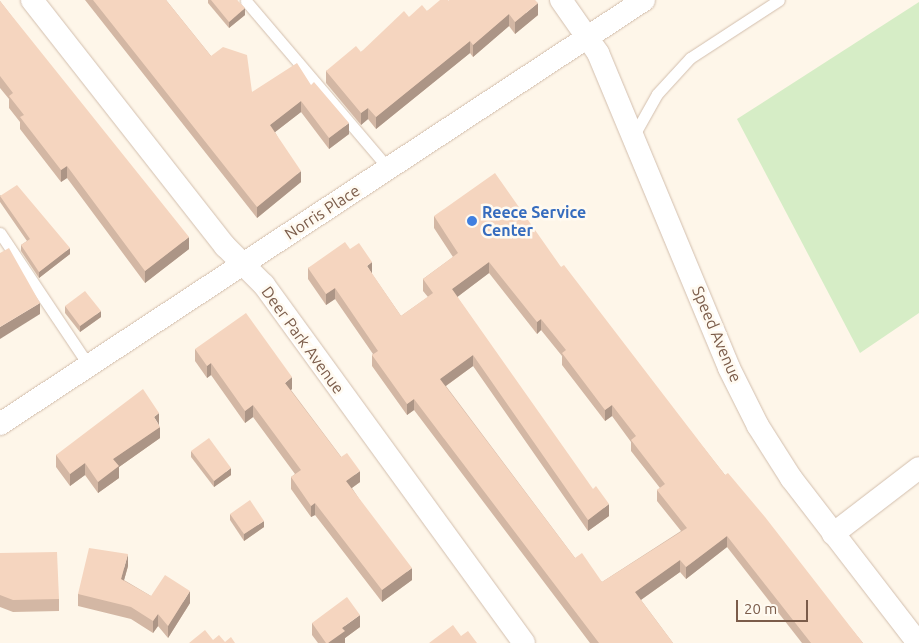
<!DOCTYPE html>
<style>
body{margin:0}
#map{position:relative;width:919px;height:643px;overflow:hidden;background:#fef6e9;font-family:Ubuntu,sans-serif}
div>[style]{position:absolute}
.green>*{inset:0;background:#d6edc6}
.roads{filter:drop-shadow(0 0 1px #d2bead) drop-shadow(0 0 1px #d2bead)}
.service>*{height:11px;margin:-5.5px;padding:0 5.5px;transform-origin:5.5px;border-radius:5.5px;background:#fff}
.minor>*{height:22px;margin:-11px;padding:0 11px;transform-origin:11px;border-radius:11px;background:#fff}
.wall>*{inset:0;background:#d3b7a4}
.shaded-wall>*{inset:0;background:#ac9586}
.building>*{inset:0;background:#f5d5bf}
.dots>*{width:14px;height:14px;translate:-50% -50%;box-sizing:border-box;border:2px solid #fffaf1;border-radius:50%}
span{translate:-50% -50%;white-space:nowrap;text-align:center;line-height:1.15;-webkit-text-stroke:5px #fffaf1;paint-order:stroke}
.street-label{font-size:16px;color:#7b5c4a}
.shop-label{font-size:16px;color:#366cbe;font-weight:700}
.left{translate:0 -50%;text-align:left}
.scale{position:absolute;left:736px;top:600px;width:72px;height:22px;box-sizing:border-box;border:2px solid #7b5c4a;border-top:0;padding-left:6px;font-size:15px;line-height:18px;white-space:nowrap;color:#7b5c4a;-webkit-text-stroke:4px #fffaf1;paint-order:stroke}
</style>
<div id="map">
<div class="green">
<i style="clip-path:polygon(919px 2px,919px 313px,860px 353px,737px 119px)"></i>
</div>
<div class="roads">
<div class="service">
<i style="left:246px;top:1px;width:219px;rotate:49.6deg"></i>
<i style="left:634px;top:135px;width:47px;rotate:-60.7deg"></i>
<i style="left:657px;top:94px;width:49px;rotate:-47.5deg"></i>
<i style="left:690px;top:58px;width:106px;rotate:-33.1deg"></i>
<i style="left:0;top:233px;width:160px;rotate:56.2deg"></i>
</div>
<div class="minor">
<i style="left:32px;top:0;width:313px;rotate:51.9deg"></i>
<i style="left:225px;top:246px;width:55px;rotate:45deg"></i>
<i style="left:264px;top:285px;width:442px;rotate:54deg"></i>
<i style="left:561px;top:0;width:65px;rotate:55.1deg"></i>
<i style="left:598px;top:53px;width:341px;rotate:67.4deg"></i>
<i style="left:729px;top:368px;width:65px;rotate:63.4deg"></i>
<i style="left:758px;top:426px;width:62px;rotate:57.6deg"></i>
<i style="left:791px;top:478px;width:208px;rotate:52.4deg"></i>
<i style="left:0;top:424px;width:771px;rotate:-33.36deg"></i>
<i style="left:833px;top:534px;width:108px;rotate:-37.5deg"></i>
</div>
</div>
<div class="wall">
<i style="clip-path:polygon(85px 0,166px 0,211px 56px,252px 92px,311px 85px,349px 134px,329px 149px,301px 112px,275px 132px,301px 182px,257px 218px)"></i>
<i style="clip-path:polygon(208px 0,237px 0,245px 15px,229px 28px,208px 3px)"></i>
<i style="clip-path:polygon(0 1px,189px 249px,145px 283px,67px 178px,61px 182px,20px 129px,20px 122px,9px 108px,9px 99px,0 88px)"></i>
<i style="clip-path:polygon(448px 1px,538px 15px,515px 34px,509px 26px,473px 57px,470px 53px,376px 129px,368px 119px,361px 125px,326px 83px,326px 71px,361px 52px,409px 17px,427px 11px)"></i>
<i style="clip-path:polygon(0 195px,70px 254px,39px 278px,21px 251px,21px 245px,27px 241px,0 202px)"></i>
<i style="clip-path:polygon(evenodd,434px 216px,561px 267px,725px 475px,863px 643px,802px 643px,727px 547px,686px 579px,680px 572px,641px 600px,673px 643px,590px 643px,414px 410px,407px 415px,372px 366px,372px 355px,373px 354px,335px 299px,326px 305px,308px 279px,308px 268px,350px 249px,372px 274px,401px 316px,428px 297px,423px 291px,423px 279px,453px 257px,434px 228px,434px 216px,489px 273px,537px 334px,541px 330px,562px 356px,562px 365px,605px 421px,612px 416px,631px 442px,631px 451px,660px 488px,657px 490px,657px 501px,681px 531px,602px 582px,575px 558px,446px 386px,473px 366px,588px 531px,609px 516px,457px 297px,489px 273px)"></i>
<i style="clip-path:polygon(65px 306px,101px 317px,80px 332px,65px 313px)"></i>
<i style="clip-path:polygon(195px 349px,292px 389px,291px 390px,360px 482px,352px 488px,412px 580px,382px 602px,315px 515px,311px 517px,291px 489px,291px 477px,295px 474px,253px 417px,245px 423px,211px 375px,207px 378px,195px 361px)"></i>
<i style="clip-path:polygon(159px 424px,160px 438px,119px 467px,119px 478px,98px 493px,85px 475px,70px 486px,56px 467px,56px 455px)"></i>
<i style="clip-path:polygon(191px 451px,231px 475px,214px 487px,191px 457px)"></i>
<i style="clip-path:polygon(230px 514px,264px 527px,244px 541px,230px 520px)"></i>
<i style="clip-path:polygon(0 553px,59px 599px,59px 611px,13px 612px,0 607px)"></i>
<i style="clip-path:polygon(128px 566px,124px 580px,151px 596px,190px 603px,168px 638px,158px 626px,153px 633px,131px 619px,78px 606px,78px 594px)"></i>
<i style="clip-path:polygon(312px 623px,360px 627px,345px 638px,345px 643px,318px 643px,312px 635px)"></i>
</div>
<div class="shaded-wall">
<i style="clip-path:polygon(538px 3px,538px 15px,515px 34px,515px 22px)"></i>
<i style="clip-path:polygon(245px 8px,245px 15px,229px 28px,229px 22px)"></i>
<i style="clip-path:polygon(509px 14px,509px 26px,473px 57px,473px 45px)"></i>
<i style="clip-path:polygon(470px 41px,470px 53px,376px 129px,376px 117px)"></i>
<i style="clip-path:polygon(301px 101px,301px 112px,270px 136px,270px 125px)"></i>
<i style="clip-path:polygon(368px 108px,368px 119px,361px 125px,361px 113px)"></i>
<i style="clip-path:polygon(349px 123px,349px 134px,329px 149px,329px 138px)"></i>
<i style="clip-path:polygon(67px 166px,67px 178px,61px 182px,61px 170px)"></i>
<i style="clip-path:polygon(301px 171px,301px 182px,257px 218px,257px 207px)"></i>
<i style="clip-path:polygon(189px 237px,189px 249px,145px 283px,145px 271px)"></i>
<i style="clip-path:polygon(70px 248px,70px 254px,39px 278px,39px 272px)"></i>
<i style="clip-path:polygon(372px 262px,372px 274px,367px 266px)"></i>
<i style="clip-path:polygon(489px 262px,489px 273px,452px 301px,452px 289px)"></i>
<i style="clip-path:polygon(335px 288px,335px 299px,326px 305px,326px 294px)"></i>
<i style="clip-path:polygon(40px 303px,40px 314px,0 339px,0 327px)"></i>
<i style="clip-path:polygon(101px 311px,101px 317px,80px 332px,80px 326px)"></i>
<i style="clip-path:polygon(541px 319px,541px 330px,537px 334px,537px 322px)"></i>
<i style="clip-path:polygon(473px 355px,473px 366px,440px 390px,440px 379px)"></i>
<i style="clip-path:polygon(211px 363px,211px 375px,207px 378px,207px 366px)"></i>
<i style="clip-path:polygon(292px 377px,292px 389px,285px 394px,285px 383px)"></i>
<i style="clip-path:polygon(414px 399px,414px 410px,407px 415px,407px 404px)"></i>
<i style="clip-path:polygon(253px 405px,253px 417px,245px 423px,245px 411px)"></i>
<i style="clip-path:polygon(612px 405px,612px 416px,605px 421px,605px 410px)"></i>
<i style="clip-path:polygon(159px 413px,159px 425px,154px 417px)"></i>
<i style="clip-path:polygon(160px 427px,160px 438px,119px 467px,119px 478px,98px 493px,98px 482px,113px 459px)"></i>
<i style="clip-path:polygon(85px 463px,85px 475px,70px 486px,70px 474px)"></i>
<i style="clip-path:polygon(231px 468px,231px 475px,214px 487px,214px 481px)"></i>
<i style="clip-path:polygon(360px 471px,360px 482px,346px 492px,346px 481px)"></i>
<i style="clip-path:polygon(315px 503px,315px 515px,311px 517px,311px 506px)"></i>
<i style="clip-path:polygon(609px 504px,609px 516px,588px 531px,588px 520px)"></i>
<i style="clip-path:polygon(264px 521px,264px 527px,244px 541px,244px 534px)"></i>
<i style="clip-path:polygon(727px 536px,727px 547px,686px 579px,686px 567px)"></i>
<i style="clip-path:polygon(128px 554px,128px 566px,121px 591px,121px 579px)"></i>
<i style="clip-path:polygon(680px 560px,680px 572px,635px 604px,635px 592px)"></i>
<i style="clip-path:polygon(412px 568px,412px 580px,382px 602px,382px 590px)"></i>
<i style="clip-path:polygon(190px 591px,190px 603px,168px 638px,168px 626px)"></i>
<i style="clip-path:polygon(158px 614px,158px 626px,153px 633px,153px 621px)"></i>
<i style="clip-path:polygon(360px 615px,360px 627px,345px 638px,345px 643px,328px 643px,342px 628px)"></i>
</div>
<div class="building">
<i style="clip-path:polygon(93px 0,166px 0,211px 56px,223px 47px,247px 55px,252px 92px,297px 63px,311px 85px,314px 82px,349px 123px,329px 138px,301px 101px,270px 125px,301px 171px,257px 207px)"></i>
<i style="clip-path:polygon(211px 0,237px 0,245px 8px,229px 22px)"></i>
<i style="clip-path:polygon(440px 0,448px 0,448px 1px,449px 0,535px 0,538px 3px,515px 22px,509px 14px,473px 45px,470px 41px,376px 117px,368px 108px,361px 113px,326px 71px,356px 46px,361px 52px,404px 11px,409px 17px,422px 5px,427px 11px)"></i>
<i style="clip-path:polygon(0 1px,189px 237px,145px 271px,67px 166px,61px 170px,20px 117px,24px 115px,9px 96px,13px 93px,0 76px)"></i>
<i style="clip-path:polygon(evenodd,495px 173px,561px 267px,564px 265px,725px 475px,728px 473px,765px 517px,863px 643px,811px 643px,727px 536px,686px 567px,680px 560px,635px 592px,673px 643px,599px 643px,414px 399px,407px 404px,372px 355px,378px 351px,335px 288px,326px 294px,308px 268px,345px 242px,350px 249px,359px 243px,372px 262px,367px 266px,401px 316px,433px 293px,423px 279px,458px 253px,434px 216px,495px 173px,489px 262px,537px 322px,541px 319px,566px 350px,562px 353px,605px 410px,612px 405px,636px 436px,631px 440px,665px 484px,657px 490px,687px 528px,602px 582px,582px 553px,575px 558px,440px 379px,473px 355px,588px 520px,609px 504px,596px 486px,593px 489px,452px 289px,489px 262px)"></i>
<i style="clip-path:polygon(17px 185px,70px 248px,39px 272px,21px 245px,30px 239px,0 196px)"></i>
<i style="clip-path:polygon(9px 248px,40px 303px,0 327px,0 253px)"></i>
<i style="clip-path:polygon(85px 291px,101px 311px,80px 326px,65px 306px)"></i>
<i style="clip-path:polygon(246px 313px,292px 377px,285px 383px,341px 457px,347px 453px,360px 471px,346px 481px,412px 568px,382px 590px,315px 503px,311px 506px,291px 477px,301px 470px,253px 405px,245px 411px,211px 363px,207px 366px,195px 349px)"></i>
<i style="clip-path:polygon(143px 389px,159px 413px,154px 417px,160px 427px,113px 459px,119px 466px,98px 482px,85px 463px,70px 474px,56px 455px)"></i>
<i style="clip-path:polygon(209px 438px,231px 468px,214px 481px,191px 451px)"></i>
<i style="clip-path:polygon(250px 500px,264px 521px,244px 534px,230px 514px)"></i>
<i style="clip-path:polygon(89px 548px,128px 554px,121px 579px,151px 596px,165px 575px,190px 591px,168px 626px,158px 614px,153px 621px,131px 607px,78px 594px)"></i>
<i style="clip-path:polygon(57px 552px,59px 599px,13px 600px,0 595px,0 553px)"></i>
<i style="clip-path:polygon(347px 597px,360px 615px,342px 628px,345px 631px,328px 643px,326px 643px,312px 623px)"></i>
<i style="clip-path:polygon(453px 625px,461px 636px,468px 631px,477px 643px,429px 643px)"></i>
<i style="clip-path:polygon(205px 630px,213px 640px,219px 635px,225px 642px,231px 637px,235px 643px,189px 643px)"></i>
</div>
<div class="dots">
<i style="left:472px;top:221px;background:#3f7fe0"></i>
</div>
<div class="street-label">
<span style="left:322px;top:212px;rotate:-33deg">Norris Place</span>
<span style="left:717px;top:334px;rotate:67deg">Speed Avenue</span>
<span style="left:303px;top:340px;rotate:54deg">Deer Park Avenue</span>
</div>
<div class="shop-label">
<span class="left" style="left:482px;top:221px">Reece Service<br>Center</span>
</div>
<div class="scale">20 m</div>
</div>
